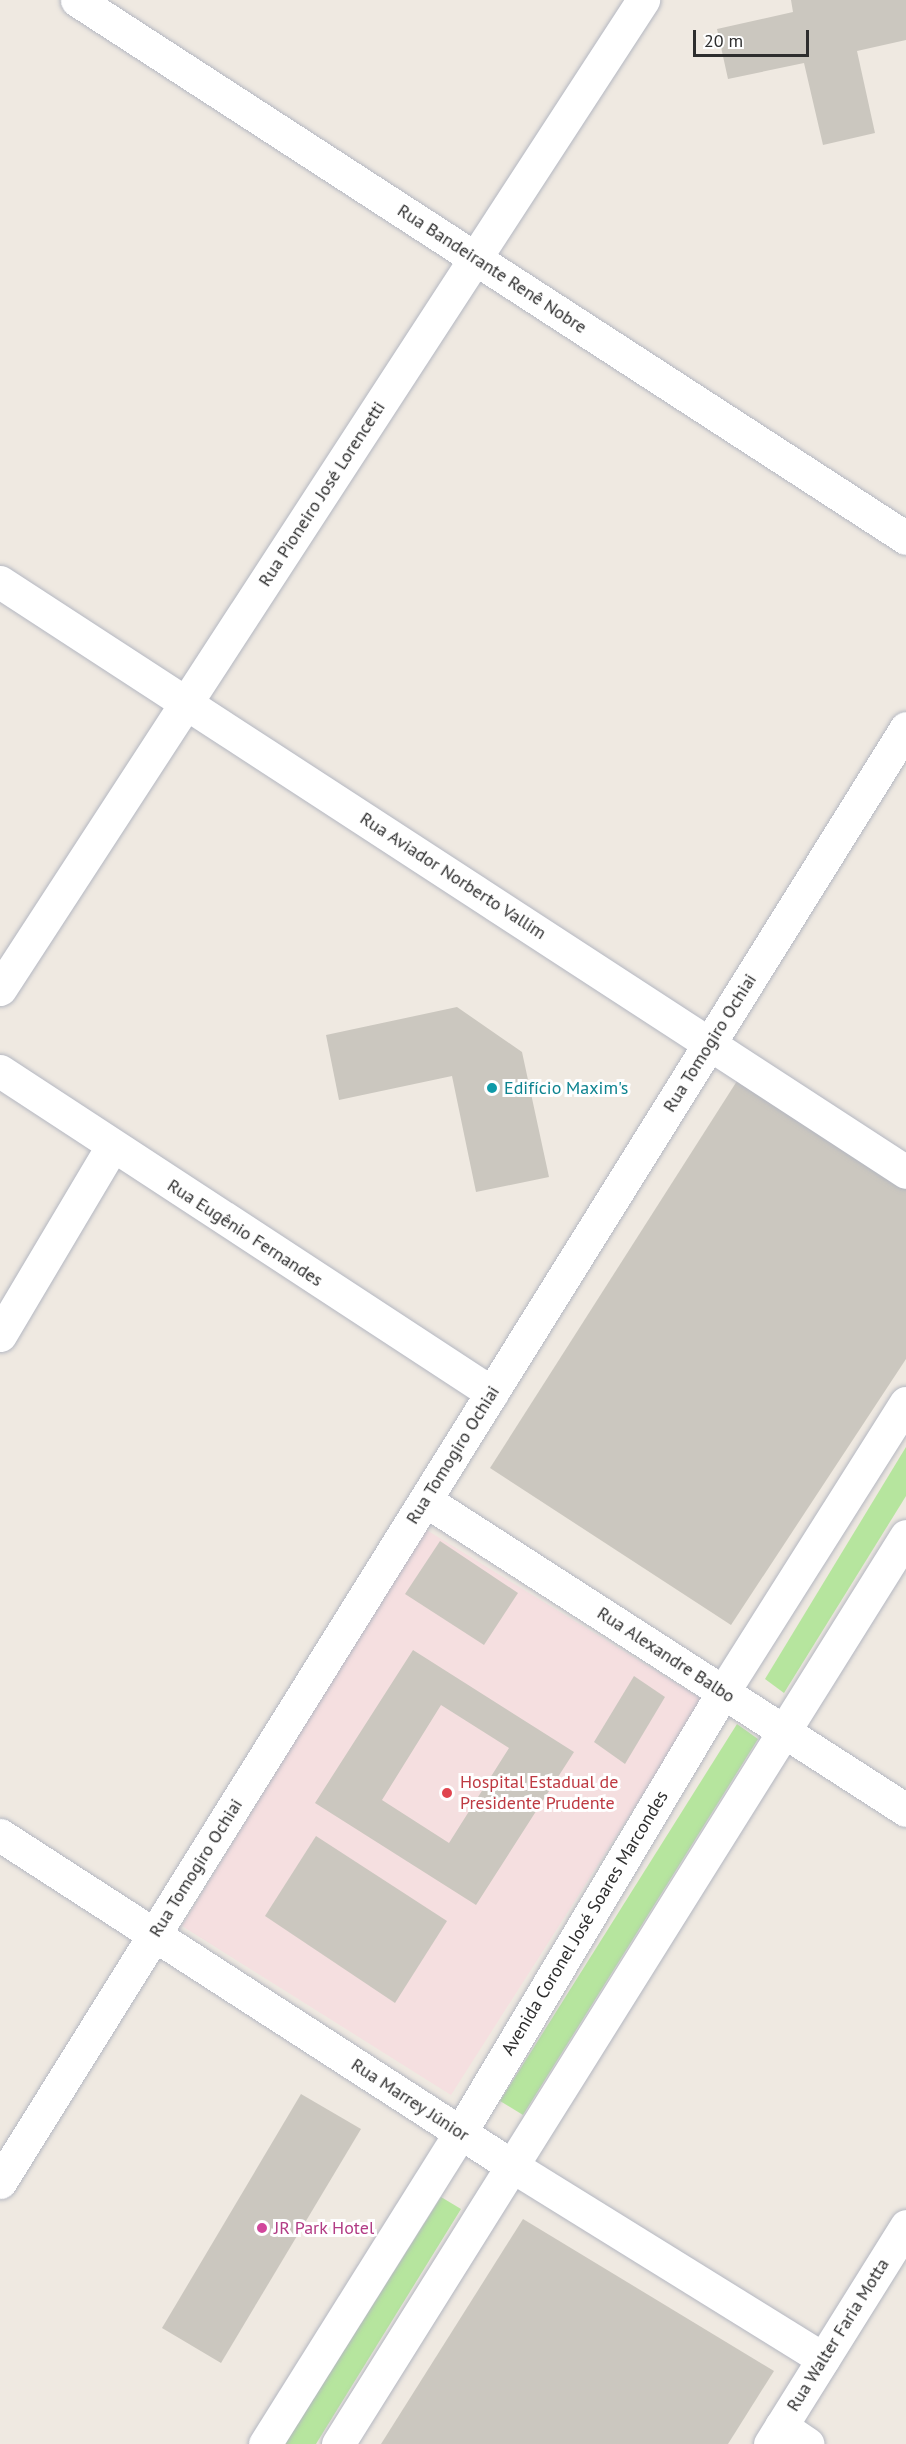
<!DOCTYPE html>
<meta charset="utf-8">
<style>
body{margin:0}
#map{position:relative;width:906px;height:2444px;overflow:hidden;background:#efe9e1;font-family:"PT Sans",sans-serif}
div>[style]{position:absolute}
.medical>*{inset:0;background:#f5dfe0}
.green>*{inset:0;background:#b6e59e}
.building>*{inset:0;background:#cbc7bf}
.roads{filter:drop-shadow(0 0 2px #b4b7c1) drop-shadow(0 0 2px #b4b7c1)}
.minor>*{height:33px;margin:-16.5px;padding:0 16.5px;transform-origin:16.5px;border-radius:16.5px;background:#fff}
.secondary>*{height:33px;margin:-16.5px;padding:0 16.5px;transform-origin:16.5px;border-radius:16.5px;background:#fff}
.dots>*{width:16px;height:16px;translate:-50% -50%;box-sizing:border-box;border:3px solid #fff;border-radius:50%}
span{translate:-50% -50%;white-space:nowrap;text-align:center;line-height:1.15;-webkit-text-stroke:6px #fff;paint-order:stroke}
.street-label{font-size:18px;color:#2e2e2e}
.culture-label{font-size:18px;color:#0d838f}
.left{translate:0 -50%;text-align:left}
.health-label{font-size:18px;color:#be3a42}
.hotel-label{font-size:18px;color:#b23c85}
.scale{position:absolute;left:693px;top:30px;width:116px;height:27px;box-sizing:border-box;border:3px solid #2e2e2e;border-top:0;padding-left:8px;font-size:18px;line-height:21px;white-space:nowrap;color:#2e2e2e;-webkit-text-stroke:4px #fff;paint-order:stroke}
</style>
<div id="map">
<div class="medical">
<i style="clip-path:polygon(425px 1529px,703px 1700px,451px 2095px,182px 1926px)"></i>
</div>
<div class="green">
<i style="clip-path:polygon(906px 1447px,906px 1496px,784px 1693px,765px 1679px)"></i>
<i style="clip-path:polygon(737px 1724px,758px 1739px,523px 2115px,500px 2101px)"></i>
<i style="clip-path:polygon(441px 2197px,461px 2209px,316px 2444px,285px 2444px)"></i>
</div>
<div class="building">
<i style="clip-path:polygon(791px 0,906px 0,906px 40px,857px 51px,875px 133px,823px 145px,804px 63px,728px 79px,717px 29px,793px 12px)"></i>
<i style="clip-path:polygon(457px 1007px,522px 1052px,549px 1177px,476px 1192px,452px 1076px,339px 1100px,326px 1035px)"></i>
<i style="clip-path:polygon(737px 1081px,906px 1189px,906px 1359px,731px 1625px,490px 1468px)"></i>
<i style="clip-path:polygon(440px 1541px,518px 1593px,484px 1645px,405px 1594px)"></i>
<i style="clip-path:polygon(evenodd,413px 1650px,574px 1752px,476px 1905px,315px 1803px,413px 1650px,441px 1705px,509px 1748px,449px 1843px,382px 1800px,441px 1705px)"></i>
<i style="clip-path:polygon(634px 1676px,665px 1697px,625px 1764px,594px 1742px)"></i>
<i style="clip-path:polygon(316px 1836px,447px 1921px,395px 2003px,265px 1916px)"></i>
<i style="clip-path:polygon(301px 2094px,361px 2129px,221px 2363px,162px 2328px)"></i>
<i style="clip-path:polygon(523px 2219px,774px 2371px,728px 2444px,381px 2444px)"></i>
</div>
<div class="roads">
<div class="minor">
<i style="left:77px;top:0;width:988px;rotate:32.98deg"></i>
<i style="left:0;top:582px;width:1081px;rotate:33.07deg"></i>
<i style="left:0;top:989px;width:1180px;rotate:-56.97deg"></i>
<i style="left:0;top:1071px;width:588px;rotate:33.2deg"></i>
<i style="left:0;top:1335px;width:220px;rotate:-59.3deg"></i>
<i style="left:425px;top:1500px;width:572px;rotate:32.8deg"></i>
<i style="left:0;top:1835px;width:610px;rotate:32.88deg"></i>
<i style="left:512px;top:2166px;width:366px;rotate:31.8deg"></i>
<i style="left:0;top:2182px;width:1713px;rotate:-58.07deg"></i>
<i style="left:781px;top:2426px;width:32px;rotate:34deg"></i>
<i style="left:770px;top:2444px;width:257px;rotate:-58deg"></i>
</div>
<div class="secondary">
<i style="left:265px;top:2444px;width:367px;rotate:-57.9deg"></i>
<i style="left:460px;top:2133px;width:513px;rotate:-59.19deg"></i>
<i style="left:723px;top:1692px;width:342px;rotate:-57.7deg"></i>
<i style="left:338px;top:2444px;width:1071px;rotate:-57.97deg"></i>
</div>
</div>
<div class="dots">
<i style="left:492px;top:1088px;background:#0f9aa8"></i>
<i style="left:447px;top:1793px;background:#e0444e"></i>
<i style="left:262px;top:2228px;background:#d1479c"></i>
</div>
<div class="street-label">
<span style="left:492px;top:269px;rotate:33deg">Rua Bandeirante Renê Nobre</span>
<span style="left:322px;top:494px;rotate:-57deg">Rua Pioneiro José Lorencetti</span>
<span style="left:453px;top:876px;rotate:33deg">Rua Aviador Norberto Vallim</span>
<span style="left:710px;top:1043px;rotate:-58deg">Rua Tomogiro Ochiai</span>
<span style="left:245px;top:1233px;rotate:33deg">Rua Eugênio Fernandes</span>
<span style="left:453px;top:1455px;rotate:-58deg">Rua Tomogiro Ochiai</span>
<span style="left:666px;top:1655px;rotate:33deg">Rua Alexandre Balbo</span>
<span style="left:196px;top:1868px;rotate:-58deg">Rua Tomogiro Ochiai</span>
<span style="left:585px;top:1923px;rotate:-59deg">Avenida Coronel José Soares Marcondes</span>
<span style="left:410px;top:2100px;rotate:33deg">Rua Marrey Júnior</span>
<span style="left:838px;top:2335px;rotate:-58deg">Rua Walter Faria Motta</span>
</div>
<div class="culture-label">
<span class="left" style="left:504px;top:1088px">Edifício Maxim's</span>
</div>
<div class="health-label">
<span class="left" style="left:460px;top:1793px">Hospital Estadual de<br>Presidente Prudente</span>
</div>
<div class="hotel-label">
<span class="left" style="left:274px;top:2228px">JR Park Hotel</span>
</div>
<div class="scale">20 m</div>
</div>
